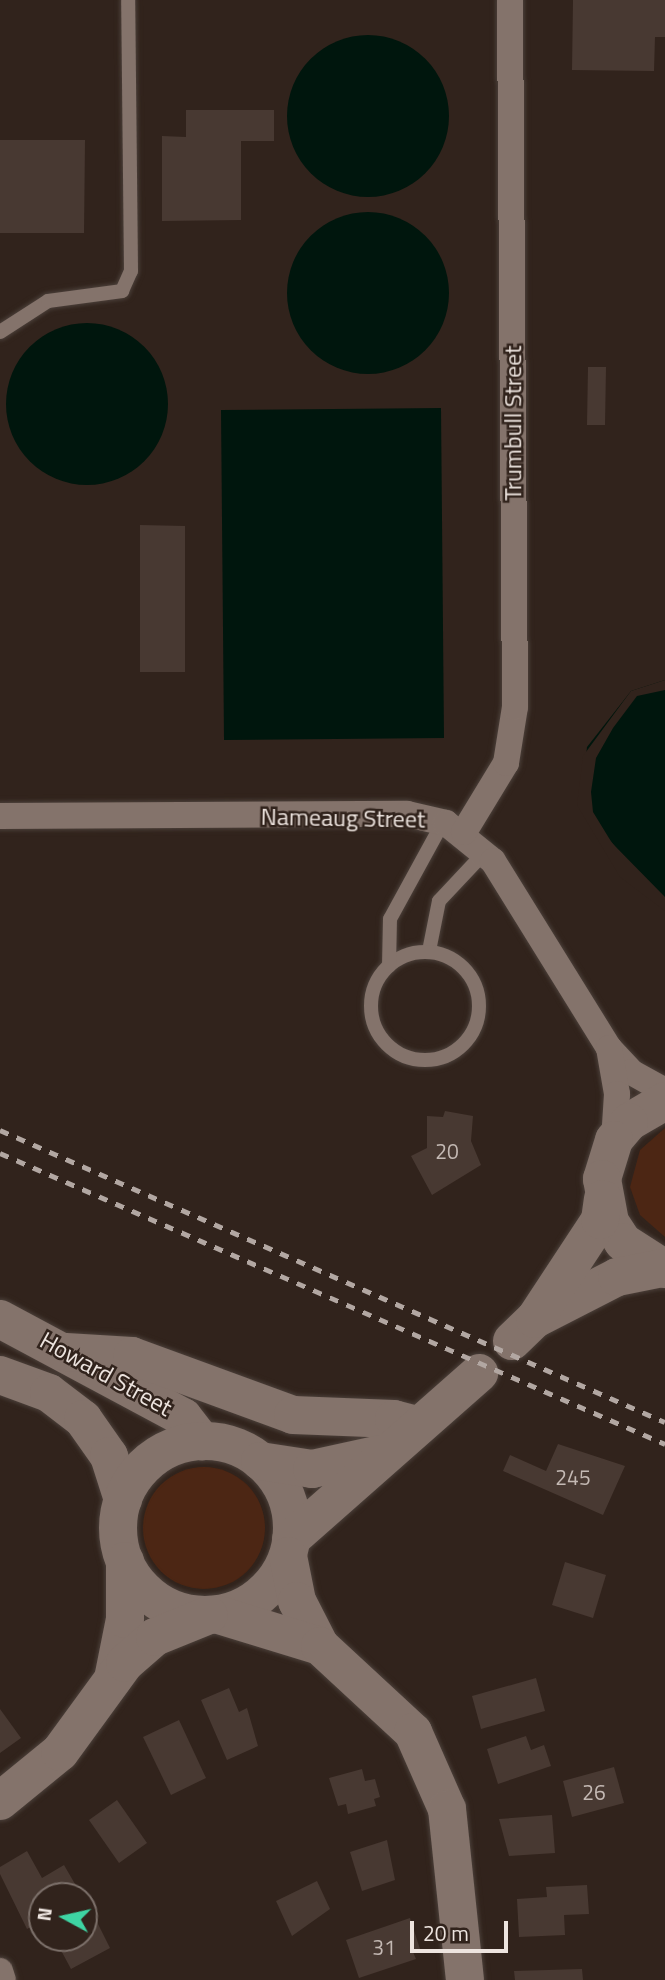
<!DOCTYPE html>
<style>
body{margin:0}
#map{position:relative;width:665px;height:1980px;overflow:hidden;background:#31231c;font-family:"Titillium Web",sans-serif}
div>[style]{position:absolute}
.green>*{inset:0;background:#4c2614}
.round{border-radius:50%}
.water>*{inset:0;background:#00160d}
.pier>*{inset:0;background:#31231c}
.building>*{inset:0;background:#483932}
.roads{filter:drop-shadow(0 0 2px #4b403a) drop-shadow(0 0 2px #4b403a)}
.lane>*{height:14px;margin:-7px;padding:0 7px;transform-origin:7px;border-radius:7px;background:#84736b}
.lane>.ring{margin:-7px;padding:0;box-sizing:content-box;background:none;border:14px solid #84736b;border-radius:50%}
.street>*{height:26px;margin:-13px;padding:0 13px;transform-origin:13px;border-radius:13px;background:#84736b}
.secondary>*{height:38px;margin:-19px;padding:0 19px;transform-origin:19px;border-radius:19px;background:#84736b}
.secondary>.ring{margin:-19px;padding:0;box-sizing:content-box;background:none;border:38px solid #84736b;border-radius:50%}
.rail>*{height:5px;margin-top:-2.5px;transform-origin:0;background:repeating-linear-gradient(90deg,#b2a7a2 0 9px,transparent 0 18px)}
span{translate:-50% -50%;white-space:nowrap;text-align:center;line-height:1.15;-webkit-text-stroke:5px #31231c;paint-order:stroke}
.number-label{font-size:21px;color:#c4b9b4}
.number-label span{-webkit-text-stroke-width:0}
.street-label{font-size:24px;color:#ede4df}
.north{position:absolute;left:28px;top:1882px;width:70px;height:70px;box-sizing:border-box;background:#31231c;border:2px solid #7c706a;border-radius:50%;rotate:278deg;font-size:19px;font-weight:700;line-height:28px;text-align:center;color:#ede4df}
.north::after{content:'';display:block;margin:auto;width:24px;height:32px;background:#3ed4a3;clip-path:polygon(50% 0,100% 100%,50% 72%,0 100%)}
.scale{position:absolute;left:410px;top:1921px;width:98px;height:32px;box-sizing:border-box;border:4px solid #ede4df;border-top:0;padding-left:9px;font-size:21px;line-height:24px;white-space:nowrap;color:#ede4df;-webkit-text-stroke:5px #31231c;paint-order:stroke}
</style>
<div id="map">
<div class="green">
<i style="clip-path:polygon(665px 1128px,665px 1237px,640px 1215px,630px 1187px,640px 1150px)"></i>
<i class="round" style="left:143px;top:1467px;width:122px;height:122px"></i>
</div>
<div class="water">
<i class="round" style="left:287px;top:35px;width:162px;height:162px"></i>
<i class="round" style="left:287px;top:212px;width:162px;height:162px"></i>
<i class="round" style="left:6px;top:323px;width:162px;height:162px"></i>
<i style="clip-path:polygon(441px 408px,444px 738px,224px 740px,221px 410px)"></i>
<i style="clip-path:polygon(665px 680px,665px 907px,581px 805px,587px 747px,631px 691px)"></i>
</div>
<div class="pier">
<i style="clip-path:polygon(665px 680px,665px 690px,637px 696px,613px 728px,596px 758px,591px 792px,593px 812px,612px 843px,665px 897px,665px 911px,620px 877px,577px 805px,583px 756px,631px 691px)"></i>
</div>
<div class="building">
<i style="clip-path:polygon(573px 0,665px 0,665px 37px,655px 37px,654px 71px,572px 70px)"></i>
<i style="clip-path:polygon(186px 110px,274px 110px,274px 141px,241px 141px,241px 220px,162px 221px,162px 136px,186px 137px)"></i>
<i style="clip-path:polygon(0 140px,85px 140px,84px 233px,0 233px)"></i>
<i style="clip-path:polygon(588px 367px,606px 367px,605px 425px,587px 425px)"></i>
<i style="clip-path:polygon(140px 525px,185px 526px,185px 672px,140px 672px)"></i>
<i style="clip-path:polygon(445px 1111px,473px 1116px,471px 1141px,481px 1165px,432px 1195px,411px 1156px,427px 1148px,427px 1116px,443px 1117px)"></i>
<i style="clip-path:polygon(558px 1444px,625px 1466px,603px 1515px,503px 1471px,510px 1455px,546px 1471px)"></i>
<i style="clip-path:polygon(565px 1562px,606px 1575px,593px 1618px,552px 1605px)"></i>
<i style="clip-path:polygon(536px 1678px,545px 1711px,481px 1729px,472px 1696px)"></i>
<i style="clip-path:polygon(229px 1688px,239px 1712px,247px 1708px,258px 1746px,227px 1760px,201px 1700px)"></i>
<i style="clip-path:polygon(0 1709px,21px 1738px,0 1753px)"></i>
<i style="clip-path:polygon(179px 1720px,206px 1778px,171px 1795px,143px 1737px)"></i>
<i style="clip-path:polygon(526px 1736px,531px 1750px,544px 1745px,551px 1766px,498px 1784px,487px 1749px)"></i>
<i style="clip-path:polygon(614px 1767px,624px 1803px,572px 1817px,563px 1781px)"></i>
<i style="clip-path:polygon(362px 1769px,365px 1781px,375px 1779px,380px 1797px,374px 1799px,376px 1806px,348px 1814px,346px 1804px,338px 1806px,329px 1778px)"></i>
<i style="clip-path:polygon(117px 1800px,147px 1843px,119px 1863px,89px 1820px)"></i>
<i style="clip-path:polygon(552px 1815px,555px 1853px,509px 1856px,499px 1819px)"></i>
<i style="clip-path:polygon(387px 1840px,395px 1880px,362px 1891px,350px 1852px)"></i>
<i style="clip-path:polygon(27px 1851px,42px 1878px,64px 1865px,82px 1896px,42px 1896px,42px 1921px,27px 1929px,0 1874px,0 1867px)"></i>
<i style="clip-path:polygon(317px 1881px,330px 1909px,292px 1936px,276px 1901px)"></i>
<i style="clip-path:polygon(587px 1885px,589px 1914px,564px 1915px,565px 1935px,519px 1937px,517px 1899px,547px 1897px,546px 1887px)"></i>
<i style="clip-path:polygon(410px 1918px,420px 1949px,413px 1952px,416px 1959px,359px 1978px,346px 1940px)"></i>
<i style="clip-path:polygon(96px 1920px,110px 1948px,71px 1969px,56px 1941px,84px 1938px,84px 1926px)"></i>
<i style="clip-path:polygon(582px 1969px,583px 1980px,515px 1980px,514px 1971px)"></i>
</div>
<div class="roads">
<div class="lane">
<i style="left:0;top:332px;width:57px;rotate:-32.9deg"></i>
<i style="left:48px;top:301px;width:75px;rotate:-7.7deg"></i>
<i style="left:122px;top:291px;width:22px;rotate:-66deg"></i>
<i style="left:131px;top:271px;width:271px;rotate:-90.6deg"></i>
<i style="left:429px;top:951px;width:51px;rotate:-78.7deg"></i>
<i style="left:439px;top:901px;width:67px;rotate:-46.8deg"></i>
<i class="ring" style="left:371px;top:952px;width:94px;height:94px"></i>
<i style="left:389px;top:966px;width:47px;rotate:-88.8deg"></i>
<i style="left:390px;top:919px;width:111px;rotate:-61.3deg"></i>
</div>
<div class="street">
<i style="left:0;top:816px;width:407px;rotate:-0.3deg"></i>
<i style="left:407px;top:814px;width:40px;rotate:13deg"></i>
<i style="left:446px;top:823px;width:60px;rotate:39deg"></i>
<i style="left:493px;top:861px;width:220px;rotate:58.2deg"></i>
<i style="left:609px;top:1048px;width:33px;rotate:47deg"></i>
<i style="left:631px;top:1072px;width:39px;rotate:29deg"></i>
<i style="left:464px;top:832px;width:81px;rotate:-58.7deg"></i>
<i style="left:506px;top:763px;width:57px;rotate:-80.9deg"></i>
<i style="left:515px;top:707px;width:707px;rotate:-90.41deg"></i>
<i style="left:609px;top:1048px;width:47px;rotate:80.1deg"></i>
<i style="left:617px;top:1094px;width:46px;rotate:93.7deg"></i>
<i style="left:0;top:1971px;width:9px;rotate:72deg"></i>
</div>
<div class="secondary">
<i style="left:665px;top:1101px;width:42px;rotate:149.7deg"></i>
<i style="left:629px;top:1122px;width:23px;rotate:130deg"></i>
<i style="left:614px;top:1140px;width:41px;rotate:107.1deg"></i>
<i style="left:602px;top:1179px;width:44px;rotate:79.5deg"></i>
<i style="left:610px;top:1222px;width:24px;rotate:57deg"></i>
<i style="left:623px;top:1242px;width:50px;rotate:32.7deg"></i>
<i style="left:0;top:1319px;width:208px;rotate:28.2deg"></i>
<i style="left:183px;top:1417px;width:31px;rotate:52deg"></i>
<i style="left:535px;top:1319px;width:92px;rotate:-27.1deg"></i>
<i style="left:617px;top:1277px;width:47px;rotate:-11.1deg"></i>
<i style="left:512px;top:1341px;width:32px;rotate:-44deg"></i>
<i style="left:535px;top:1319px;width:118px;rotate:-56.7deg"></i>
<i style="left:600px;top:1220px;width:21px;rotate:-82deg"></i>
<i style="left:66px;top:1352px;width:66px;rotate:3.5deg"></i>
<i style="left:132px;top:1356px;width:171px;rotate:20.1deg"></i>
<i style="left:293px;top:1415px;width:101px;rotate:2.3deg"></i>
<i style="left:394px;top:1419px;width:23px;rotate:15deg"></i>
<i style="left:0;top:1375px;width:52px;rotate:20.2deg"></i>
<i style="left:49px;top:1393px;width:43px;rotate:37.4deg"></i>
<i style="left:83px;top:1419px;width:45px;rotate:54.9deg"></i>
<i style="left:109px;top:1456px;width:46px;rotate:72.3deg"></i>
<i class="ring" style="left:118px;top:1441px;width:136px;height:136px"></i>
<i style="left:260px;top:1461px;width:53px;rotate:8.7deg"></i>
<i style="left:312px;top:1469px;width:70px;rotate:-12.4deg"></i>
<i style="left:291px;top:1539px;width:251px;rotate:-41.4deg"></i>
<i style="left:288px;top:1556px;width:46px;rotate:78.7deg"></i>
<i style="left:297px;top:1601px;width:51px;rotate:62.9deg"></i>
<i style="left:219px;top:1615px;width:106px;rotate:17.1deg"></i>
<i style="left:320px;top:1646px;width:127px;rotate:42.8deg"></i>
<i style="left:413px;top:1732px;width:84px;rotate:66.2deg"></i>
<i style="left:447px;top:1809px;width:172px;rotate:84deg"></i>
<i style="left:113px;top:1679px;width:61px;rotate:-78.7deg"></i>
<i style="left:125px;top:1619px;width:58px;rotate:-90deg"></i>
<i style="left:0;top:1801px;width:77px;rotate:-39.2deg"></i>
<i style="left:60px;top:1752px;width:110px;rotate:-53.9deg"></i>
<i style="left:125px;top:1663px;width:40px;rotate:-41deg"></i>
<i style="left:155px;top:1637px;width:58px;rotate:-22.2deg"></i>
</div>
</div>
<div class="rail">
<i style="left:0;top:1130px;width:726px;rotate:23.71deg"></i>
<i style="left:0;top:1153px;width:726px;rotate:23.63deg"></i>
</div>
<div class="number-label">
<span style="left:447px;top:1151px">20</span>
<span style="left:573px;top:1477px">245</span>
<span style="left:594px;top:1792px">26</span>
<span style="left:384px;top:1947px">31</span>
</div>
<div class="street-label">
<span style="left:513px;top:423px;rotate:-90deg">Trumbull Street</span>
<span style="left:343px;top:818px;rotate:1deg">Nameaug Street</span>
<span style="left:106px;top:1374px;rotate:29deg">Howard Street</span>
</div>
<div class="north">N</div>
<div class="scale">20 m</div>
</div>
